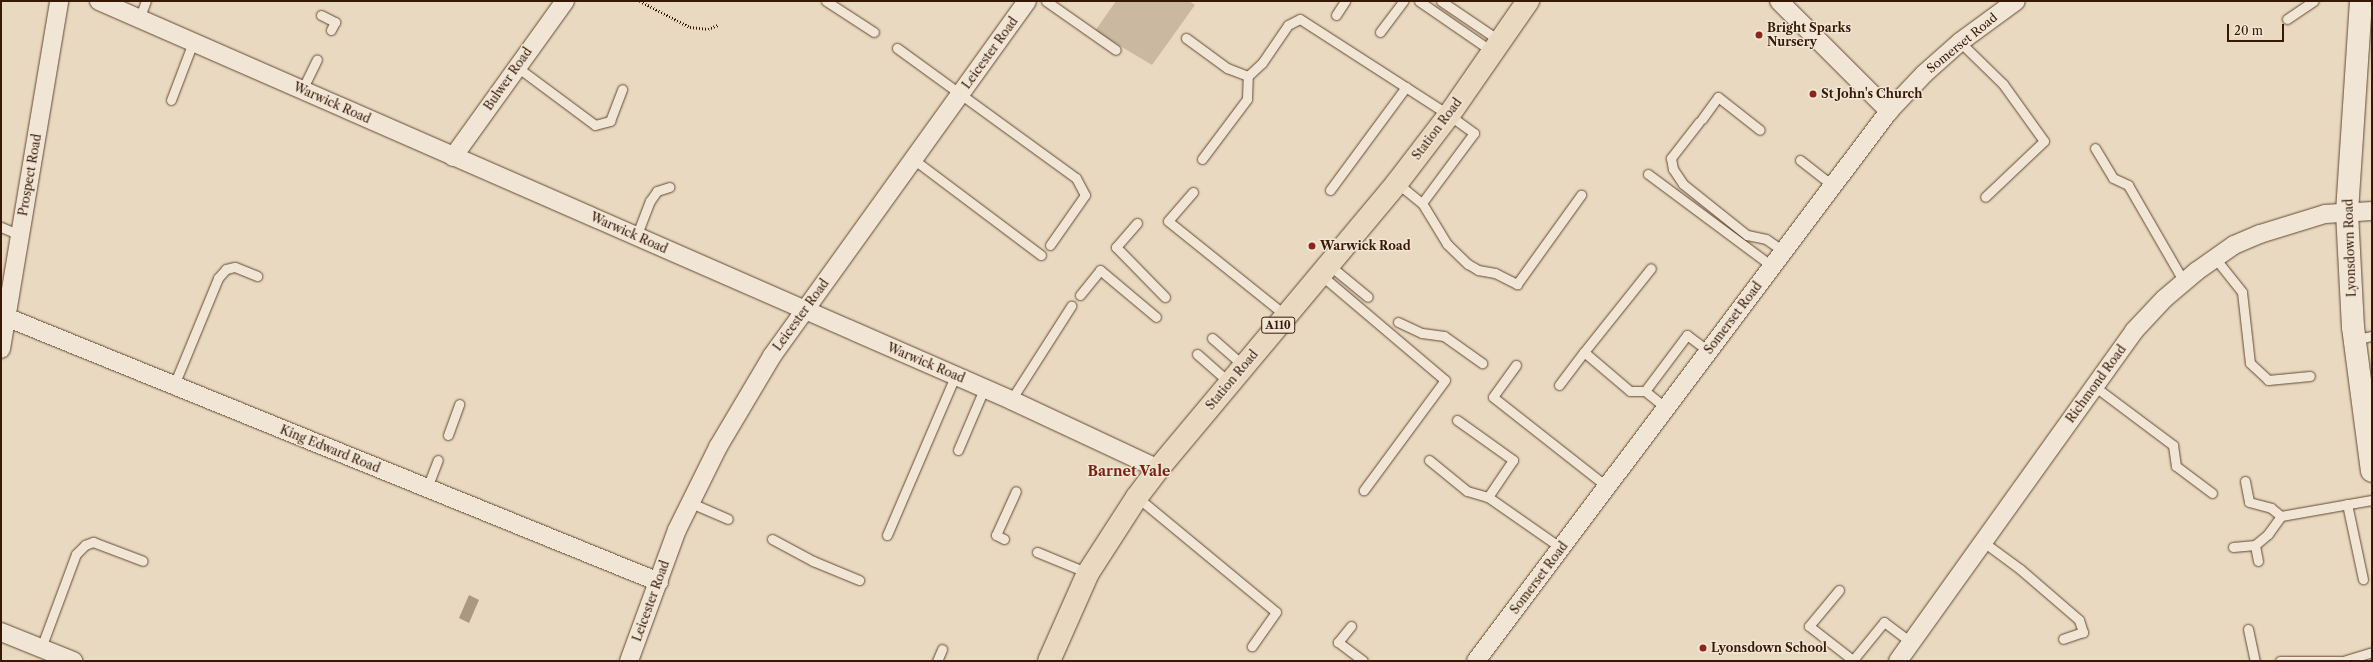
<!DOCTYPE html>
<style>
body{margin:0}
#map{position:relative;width:2373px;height:662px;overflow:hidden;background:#e9d9c0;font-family:"Libre Caslon Text",serif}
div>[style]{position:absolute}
.green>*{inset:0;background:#cbb8a0}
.water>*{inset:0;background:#ac9780}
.path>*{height:2.5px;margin-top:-1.25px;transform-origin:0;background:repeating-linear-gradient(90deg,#361803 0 1px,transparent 0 3px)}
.roads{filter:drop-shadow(0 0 1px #634832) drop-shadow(0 0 1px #634832)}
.lane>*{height:9px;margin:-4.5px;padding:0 4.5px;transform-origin:4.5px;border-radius:4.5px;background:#f1e6d6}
.street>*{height:18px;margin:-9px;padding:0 9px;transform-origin:9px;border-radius:9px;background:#f1e6d6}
.secondary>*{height:22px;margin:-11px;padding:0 11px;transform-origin:11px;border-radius:11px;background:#f1e6d6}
.primary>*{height:22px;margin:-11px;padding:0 11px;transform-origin:11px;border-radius:11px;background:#e9d9c0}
.dots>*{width:11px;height:11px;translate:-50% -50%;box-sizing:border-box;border:2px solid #f1e6d6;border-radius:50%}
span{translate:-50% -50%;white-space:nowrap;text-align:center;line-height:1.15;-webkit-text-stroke:3px #f1e6d6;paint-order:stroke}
.shield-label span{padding:1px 3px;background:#f1e6d6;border:1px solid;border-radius:3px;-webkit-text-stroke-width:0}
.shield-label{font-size:11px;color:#361803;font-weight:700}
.poi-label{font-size:12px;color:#361803;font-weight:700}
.left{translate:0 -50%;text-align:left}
.street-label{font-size:12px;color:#361803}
.quarter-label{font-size:14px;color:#7a1f14;font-weight:700}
.frame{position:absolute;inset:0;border:2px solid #361803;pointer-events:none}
.scale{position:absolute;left:2227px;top:24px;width:57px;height:18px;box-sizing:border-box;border:2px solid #361803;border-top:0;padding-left:5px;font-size:12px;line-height:14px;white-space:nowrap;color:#361803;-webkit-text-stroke:3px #f1e6d6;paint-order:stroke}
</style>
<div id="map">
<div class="green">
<i style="clip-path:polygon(1116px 1px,1189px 1px,1195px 5px,1152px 65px,1095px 31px)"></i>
</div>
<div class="water">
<i style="clip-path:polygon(469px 595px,479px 600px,469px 623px,459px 618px)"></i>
</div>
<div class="path">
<i style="left:640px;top:1px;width:56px;rotate:27.5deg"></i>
<i style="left:690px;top:27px;width:18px;rotate:6deg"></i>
<i style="left:708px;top:29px;width:11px;rotate:-22deg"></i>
</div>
<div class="roads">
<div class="lane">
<i style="left:826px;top:1px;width:57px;rotate:32.9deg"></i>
<i style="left:1046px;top:1px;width:85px;rotate:35deg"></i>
<i style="left:1419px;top:1px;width:90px;rotate:34.6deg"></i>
<i style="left:1441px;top:1px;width:71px;rotate:34.1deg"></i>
<i style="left:321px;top:15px;width:16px;rotate:27deg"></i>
<i style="left:335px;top:22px;width:9px;rotate:117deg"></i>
<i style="left:1336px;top:15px;width:17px;rotate:-57deg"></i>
<i style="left:139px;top:19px;width:19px;rotate:-69deg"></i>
<i style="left:2287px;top:19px;width:32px;rotate:-34deg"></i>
<i style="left:1380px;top:32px;width:39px;rotate:-53deg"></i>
<i style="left:1186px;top:38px;width:51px;rotate:36.2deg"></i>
<i style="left:1227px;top:68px;width:22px;rotate:21deg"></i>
<i style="left:1248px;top:76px;width:19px;rotate:-43deg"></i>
<i style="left:1262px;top:63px;width:46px;rotate:-55.6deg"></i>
<i style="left:1288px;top:25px;width:13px;rotate:-27deg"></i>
<i style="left:1300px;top:19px;width:177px;rotate:32.8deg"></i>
<i style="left:1449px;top:115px;width:31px;rotate:36deg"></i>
<i style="left:1474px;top:133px;width:87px;rotate:126.6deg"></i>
<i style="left:1960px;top:42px;width:60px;rotate:44.3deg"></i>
<i style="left:2003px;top:84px;width:70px;rotate:54.3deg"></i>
<i style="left:2044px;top:141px;width:81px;rotate:136.5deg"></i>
<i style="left:897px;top:48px;width:221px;rotate:36deg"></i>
<i style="left:1076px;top:178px;width:19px;rotate:62deg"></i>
<i style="left:1085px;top:195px;width:61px;rotate:125deg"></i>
<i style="left:517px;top:67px;width:97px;rotate:36.6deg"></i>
<i style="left:595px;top:125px;width:16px;rotate:-15deg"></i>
<i style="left:610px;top:121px;width:34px;rotate:-69deg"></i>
<i style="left:302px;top:90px;width:34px;rotate:-64deg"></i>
<i style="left:171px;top:100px;width:62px;rotate:-69.2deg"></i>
<i style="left:1702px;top:119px;width:27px;rotate:-54deg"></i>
<i style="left:1718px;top:97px;width:53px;rotate:38.2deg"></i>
<i style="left:1699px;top:122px;width:46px;rotate:127.9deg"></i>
<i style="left:1671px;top:158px;width:11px;rotate:80deg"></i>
<i style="left:1673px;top:169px;width:18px;rotate:56deg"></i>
<i style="left:1683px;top:184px;width:82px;rotate:38.6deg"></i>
<i style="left:1747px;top:235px;width:19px;rotate:12deg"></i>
<i style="left:1766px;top:239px;width:21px;rotate:35deg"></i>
<i style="left:2095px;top:148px;width:35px;rotate:59deg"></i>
<i style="left:2113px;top:178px;width:17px;rotate:25deg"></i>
<i style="left:2128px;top:185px;width:112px;rotate:60deg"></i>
<i style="left:913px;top:159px;width:160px;rotate:36.9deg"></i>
<i style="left:1202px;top:159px;width:75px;rotate:-53.1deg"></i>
<i style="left:1247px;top:99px;width:23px;rotate:-88deg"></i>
<i style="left:1800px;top:160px;width:41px;rotate:38deg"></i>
<i style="left:1648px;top:174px;width:154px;rotate:36.6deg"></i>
<i style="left:1397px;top:183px;width:32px;rotate:39deg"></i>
<i style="left:1422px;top:203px;width:48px;rotate:58.6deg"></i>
<i style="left:1447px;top:244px;width:29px;rotate:44deg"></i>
<i style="left:1468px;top:264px;width:12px;rotate:31deg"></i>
<i style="left:1478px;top:270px;width:17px;rotate:10deg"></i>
<i style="left:1495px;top:273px;width:25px;rotate:27deg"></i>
<i style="left:1517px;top:284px;width:110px;rotate:-54.3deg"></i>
<i style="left:1330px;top:190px;width:128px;rotate:-53.6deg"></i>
<i style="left:1193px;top:192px;width:38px;rotate:131deg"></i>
<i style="left:1168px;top:221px;width:151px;rotate:38.8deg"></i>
<i style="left:1137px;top:223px;width:32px;rotate:131deg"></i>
<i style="left:1116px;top:247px;width:70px;rotate:45.6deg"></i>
<i style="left:1px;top:227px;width:21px;rotate:23deg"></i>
<i style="left:636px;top:237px;width:39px;rotate:-69deg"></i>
<i style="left:650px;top:201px;width:12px;rotate:-55deg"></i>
<i style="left:657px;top:191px;width:13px;rotate:-18deg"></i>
<i style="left:2215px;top:258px;width:43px;rotate:51.5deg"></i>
<i style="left:2242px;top:292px;width:71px;rotate:83.6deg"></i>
<i style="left:2250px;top:363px;width:25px;rotate:43deg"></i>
<i style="left:2268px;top:380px;width:42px;rotate:-5.4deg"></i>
<i style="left:1329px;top:265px;width:50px;rotate:39.4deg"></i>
<i style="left:1321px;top:275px;width:162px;rotate:40.3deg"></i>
<i style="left:1445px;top:380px;width:137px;rotate:126.4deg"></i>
<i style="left:1080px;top:295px;width:32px;rotate:-51deg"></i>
<i style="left:1100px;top:270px;width:73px;rotate:40deg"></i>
<i style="left:1398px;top:322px;width:26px;rotate:25deg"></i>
<i style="left:1422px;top:333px;width:22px;rotate:8deg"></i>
<i style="left:1444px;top:336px;width:47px;rotate:35.4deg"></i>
<i style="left:1212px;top:338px;width:43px;rotate:41.2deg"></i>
<i style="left:2354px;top:340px;width:18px;rotate:-13deg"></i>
<i style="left:1584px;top:352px;width:107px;rotate:-51.4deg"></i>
<i style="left:1197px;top:354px;width:44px;rotate:41.3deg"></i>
<i style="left:1516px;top:365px;width:39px;rotate:126deg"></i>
<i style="left:1493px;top:397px;width:144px;rotate:38.2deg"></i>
<i style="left:174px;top:385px;width:116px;rotate:-67.6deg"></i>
<i style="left:218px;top:278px;width:12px;rotate:-48deg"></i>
<i style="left:226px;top:269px;width:9px;rotate:-13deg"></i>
<i style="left:235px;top:267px;width:24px;rotate:22deg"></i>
<i style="left:1559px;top:385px;width:41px;rotate:-52.9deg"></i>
<i style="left:1584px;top:352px;width:60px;rotate:40.3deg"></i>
<i style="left:1630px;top:391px;width:15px"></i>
<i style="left:1645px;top:391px;width:27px;rotate:39deg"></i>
<i style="left:2094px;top:386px;width:99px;rotate:36.8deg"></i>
<i style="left:2173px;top:445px;width:21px;rotate:82deg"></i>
<i style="left:2176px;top:466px;width:45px;rotate:36.9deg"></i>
<i style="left:1645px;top:391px;width:70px;rotate:-53.1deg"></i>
<i style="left:1687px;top:335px;width:26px;rotate:37deg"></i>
<i style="left:1011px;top:400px;width:112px;rotate:-57.4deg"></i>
<i style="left:1457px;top:420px;width:69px;rotate:35.5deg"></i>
<i style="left:1513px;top:460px;width:45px;rotate:124deg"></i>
<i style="left:448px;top:435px;width:33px;rotate:-70deg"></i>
<i style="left:958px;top:450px;width:66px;rotate:-66.9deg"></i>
<i style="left:1429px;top:460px;width:49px;rotate:39.2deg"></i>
<i style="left:1467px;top:491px;width:22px;rotate:16deg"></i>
<i style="left:1488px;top:497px;width:89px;rotate:34.9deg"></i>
<i style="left:2245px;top:481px;width:21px;rotate:79deg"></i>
<i style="left:2249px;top:502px;width:23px;rotate:15deg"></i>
<i style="left:2271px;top:508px;width:13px;rotate:39deg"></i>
<i style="left:2281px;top:516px;width:92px;rotate:-10deg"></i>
<i style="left:427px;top:488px;width:30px;rotate:-69deg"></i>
<i style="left:1137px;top:497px;width:180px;rotate:39.6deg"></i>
<i style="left:1276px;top:612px;width:42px;rotate:125.2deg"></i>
<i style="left:691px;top:503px;width:40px;rotate:23.4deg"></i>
<i style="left:2347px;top:504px;width:77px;rotate:78deg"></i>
<i style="left:887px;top:535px;width:173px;rotate:-66.8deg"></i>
<i style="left:772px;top:539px;width:47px;rotate:28.2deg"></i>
<i style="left:813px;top:561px;width:50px;rotate:22.4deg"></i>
<i style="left:1004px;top:539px;width:9px;rotate:-153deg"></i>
<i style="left:996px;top:535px;width:48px;rotate:-65.6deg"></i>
<i style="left:1982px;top:541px;width:47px;rotate:36.4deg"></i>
<i style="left:2020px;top:569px;width:78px;rotate:40.8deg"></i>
<i style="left:2079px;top:620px;width:13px;rotate:72deg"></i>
<i style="left:2083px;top:632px;width:21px;rotate:161deg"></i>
<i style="left:2233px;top:547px;width:22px;rotate:-5deg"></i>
<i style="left:1037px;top:552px;width:55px;rotate:22.4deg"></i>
<i style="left:2258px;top:561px;width:16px;rotate:-101deg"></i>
<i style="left:2255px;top:545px;width:17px;rotate:-40deg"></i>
<i style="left:2268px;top:534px;width:22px;rotate:-54deg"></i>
<i style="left:1839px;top:590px;width:47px;rotate:129.8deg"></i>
<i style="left:1809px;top:626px;width:57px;rotate:37.9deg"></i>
<i style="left:1351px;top:626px;width:21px;rotate:129deg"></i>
<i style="left:1338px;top:642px;width:31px;rotate:37deg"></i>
<i style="left:2248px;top:629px;width:33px;rotate:78deg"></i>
<i style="left:41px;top:648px;width:100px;rotate:-69.6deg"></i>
<i style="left:76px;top:554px;width:13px;rotate:-45deg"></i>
<i style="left:85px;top:545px;width:9px;rotate:-21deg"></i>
<i style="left:93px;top:542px;width:53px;rotate:20.8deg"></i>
<i style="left:1853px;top:660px;width:49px;rotate:-50.8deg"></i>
<i style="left:1884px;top:622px;width:34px;rotate:37deg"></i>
<i style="left:937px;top:661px;width:13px;rotate:-67deg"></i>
<i style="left:2280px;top:661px;width:60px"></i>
<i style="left:2343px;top:661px;width:30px;rotate:-17deg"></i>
</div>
<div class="street">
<i style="left:99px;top:1px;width:995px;rotate:23.63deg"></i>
<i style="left:1011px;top:400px;width:162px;rotate:25.1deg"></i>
<i style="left:1779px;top:1px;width:156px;rotate:45deg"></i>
<i style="left:453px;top:157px;width:192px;rotate:-54.3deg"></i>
<i style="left:1px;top:315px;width:710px;rotate:22.09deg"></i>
<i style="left:1px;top:349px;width:353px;rotate:-80.5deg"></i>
<i style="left:1px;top:632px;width:78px;rotate:21.9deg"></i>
<i style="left:629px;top:661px;width:140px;rotate:-69.9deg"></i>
<i style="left:677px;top:530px;width:93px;rotate:-63.7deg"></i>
<i style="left:718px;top:447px;width:106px;rotate:-59.3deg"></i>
<i style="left:772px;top:356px;width:437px;rotate:-54.3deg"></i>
<i style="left:1476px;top:661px;width:688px;rotate:-53.1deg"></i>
<i style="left:1889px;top:111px;width:51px;rotate:-46.6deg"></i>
<i style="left:1924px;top:74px;width:48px;rotate:-41.6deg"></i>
<i style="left:1960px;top:42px;width:69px;rotate:-36.2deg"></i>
<i style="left:1898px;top:661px;width:406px;rotate:-54.4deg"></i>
<i style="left:2134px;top:331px;width:44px;rotate:-46.8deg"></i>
<i style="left:2164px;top:299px;width:43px;rotate:-40.3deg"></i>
<i style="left:2197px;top:271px;width:45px;rotate:-35.1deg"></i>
<i style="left:2234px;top:245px;width:28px;rotate:-23deg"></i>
<i style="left:2260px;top:234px;width:68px;rotate:-17.1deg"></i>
<i style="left:2325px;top:214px;width:47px;rotate:-3.7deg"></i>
</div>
<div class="secondary">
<i style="left:2361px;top:1px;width:212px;rotate:93.8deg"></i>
<i style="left:2347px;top:213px;width:114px;rotate:87deg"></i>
<i style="left:2353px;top:327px;width:145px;rotate:82.5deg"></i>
</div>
<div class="primary">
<i style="left:1049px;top:661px;width:96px;rotate:-66.1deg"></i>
<i style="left:1088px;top:573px;width:90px;rotate:-57.2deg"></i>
<i style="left:1137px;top:497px;width:35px;rotate:-53deg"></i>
<i style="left:1158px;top:469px;width:373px;rotate:-50.1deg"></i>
<i style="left:1397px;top:183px;width:86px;rotate:-52.6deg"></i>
<i style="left:1449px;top:115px;width:139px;rotate:-55.3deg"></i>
</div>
</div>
<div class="dots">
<i style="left:1759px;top:35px;background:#8f2418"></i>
<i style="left:1813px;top:94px;background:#8f2418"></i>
<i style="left:1312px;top:246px;background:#8f2418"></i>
<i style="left:1703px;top:648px;background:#8f2418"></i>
</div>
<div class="shield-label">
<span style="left:1278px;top:325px">A110</span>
</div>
<div class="poi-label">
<span class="left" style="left:1767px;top:35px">Bright Sparks<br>Nursery</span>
<span class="left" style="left:1821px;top:94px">St John's Church</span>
<span class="left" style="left:1320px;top:246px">Warwick Road</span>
<span class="left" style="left:1711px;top:648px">Lyonsdown School</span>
</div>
<div class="street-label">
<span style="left:1962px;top:43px;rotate:-39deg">Somerset Road</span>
<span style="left:990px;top:53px;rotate:-54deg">Leicester Road</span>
<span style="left:508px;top:79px;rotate:-55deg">Bulwer Road</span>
<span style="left:332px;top:103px;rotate:24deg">Warwick Road</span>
<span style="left:1437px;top:129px;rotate:-53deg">Station Road</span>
<span style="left:30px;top:175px;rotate:-80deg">Prospect Road</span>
<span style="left:629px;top:233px;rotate:24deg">Warwick Road</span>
<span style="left:2350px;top:248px;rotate:-92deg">Lyonsdown Road</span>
<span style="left:801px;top:315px;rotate:-54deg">Leicester Road</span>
<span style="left:1733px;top:318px;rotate:-53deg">Somerset Road</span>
<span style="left:926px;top:363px;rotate:23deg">Warwick Road</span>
<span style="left:1232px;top:380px;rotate:-50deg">Station Road</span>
<span style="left:2096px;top:384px;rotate:-54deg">Richmond Road</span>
<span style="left:330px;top:449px;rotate:22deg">King Edward Road</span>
<span style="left:1539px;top:578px;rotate:-53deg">Somerset Road</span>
<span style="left:651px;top:601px;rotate:-70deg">Leicester Road</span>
</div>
<div class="quarter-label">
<span style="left:1129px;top:471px">Barnet Vale</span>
</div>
<div class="frame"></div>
<div class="scale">20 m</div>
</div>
